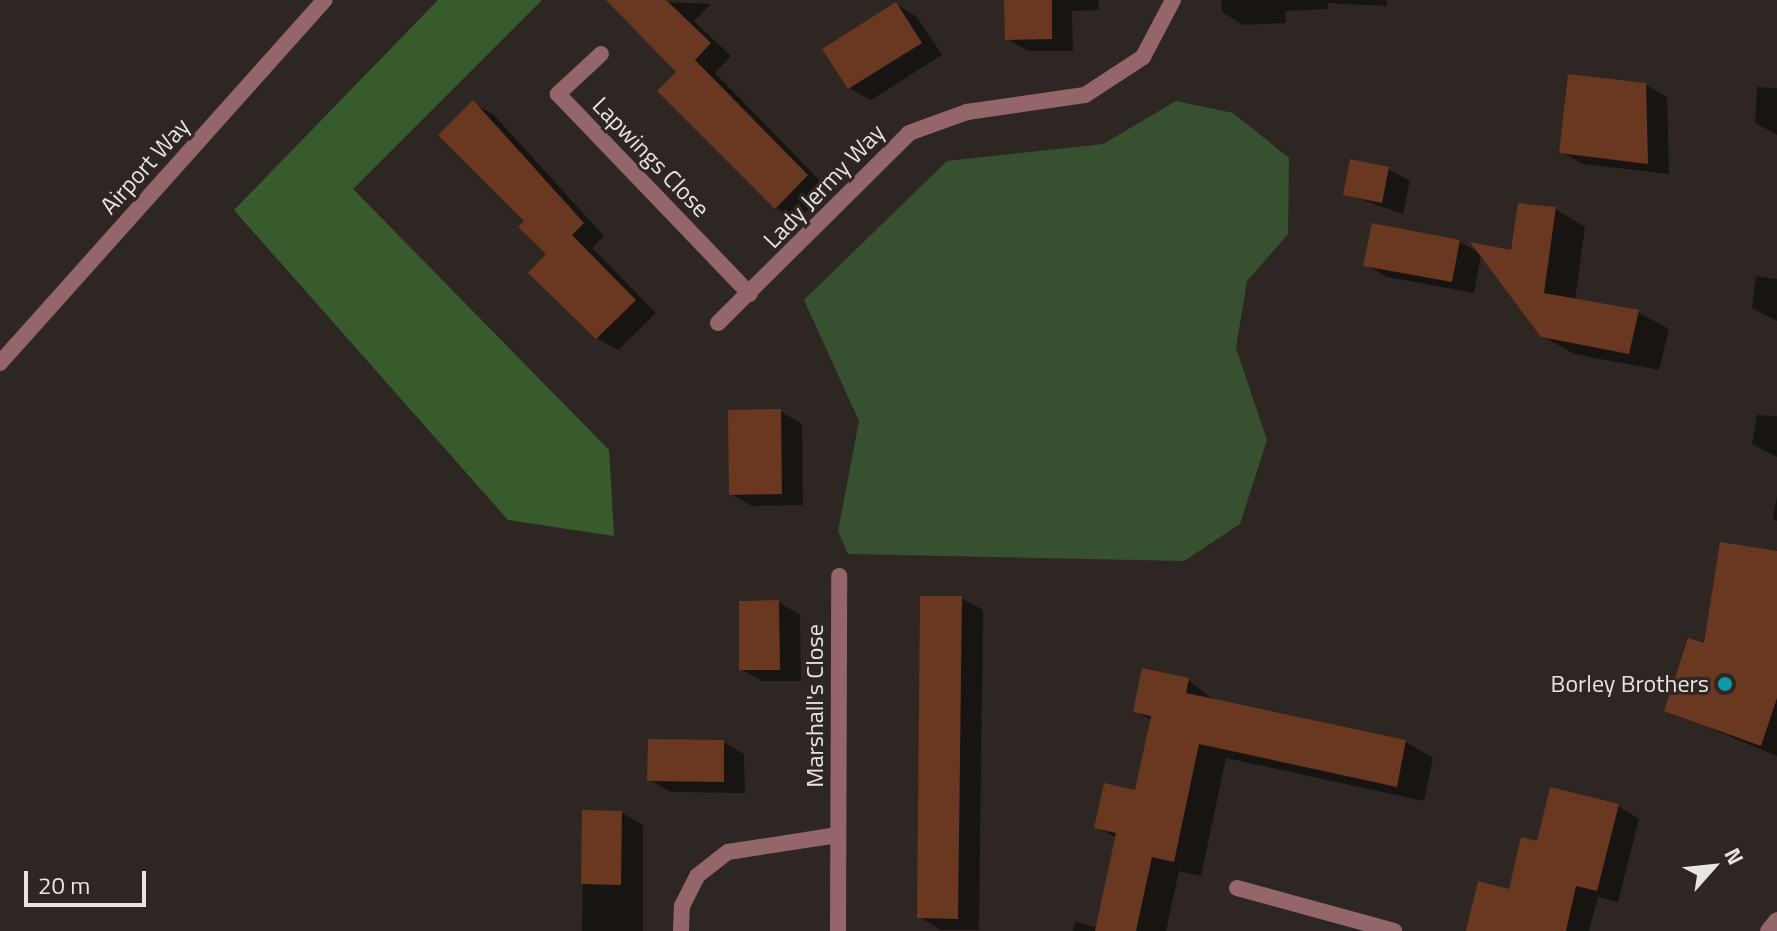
<!DOCTYPE html>
<style>
body{margin:0}
#map{position:relative;width:1777px;height:931px;overflow:hidden;background:#2e2623;font-family:"Titillium Web",sans-serif}
div>[style]{position:absolute}
.green>*{inset:0;background:#37502f}
.forest>*{inset:0;background:#385b2e}
.shadow>*{inset:0;background:#0007}
.building>*{inset:0;background:#6a3720}
.minor>*{height:16px;margin:-8px;padding:0 8px;transform-origin:8px;border-radius:8px;background:#95656c}
.tertiary>*{height:16px;margin:-8px;padding:0 8px;transform-origin:8px;border-radius:8px;background:#95656c}
.dots>*{width:22px;height:22px;translate:-50% -50%;box-sizing:border-box;border:4px solid #2e2623;border-radius:50%}
span{translate:-50% -50%;white-space:nowrap;text-align:center;line-height:1.15;-webkit-text-stroke:6px #2e2623;paint-order:stroke}
.street-label{font-size:24px;color:#e9e4e1}
.poi-label{font-size:24px;color:#e9e4e1}
.right{translate:-100% -50%;text-align:right}
.north{position:absolute;left:1673px;top:827px;width:80px;height:80px;-webkit-text-stroke:6px #2e2623;paint-order:stroke;rotate:63deg;font-size:22px;font-weight:700;line-height:32px;text-align:center;color:#e9e4e1}
.north::after{content:'';display:block;margin:auto;width:28px;height:36px;background:#e9e4e1;clip-path:polygon(50% 0,100% 100%,50% 72%,0 100%)}
.scale{position:absolute;left:24px;top:871px;width:122px;height:36px;box-sizing:border-box;border:4px solid #e9e4e1;border-top:0;padding-left:10px;font-size:24px;line-height:28px;white-space:nowrap;color:#e9e4e1;-webkit-text-stroke:6px #2e2623;paint-order:stroke}
</style>
<div id="map">
<div class="green">
<i style="clip-path:polygon(1176px 101px,1233px 113px,1289px 158px,1288px 234px,1247px 281px,1236px 348px,1267px 440px,1240px 524px,1184px 561px,848px 554px,838px 531px,859px 421px,804px 300px,947px 161px,1103px 144px)"></i>
</div>
<div class="forest">
<i style="clip-path:polygon(438px 0,542px 0,353px 189px,609px 450px,614px 536px,508px 520px,234px 210px)"></i>
</div>
<div class="shadow">
<i style="clip-path:polygon(608px 0,711px 4px,694px 21px,731px 56px,715px 73px,828px 189px,798px 220px,776px 208px,660px 91px,679px 72px)"></i>
<i style="clip-path:polygon(1032px 0,1098px 0,1099px 10px,1072px 11px,1073px 51px,1028px 51px,1007px 39px)"></i>
<i style="clip-path:polygon(1221px 0,1387px 0,1387px 6px,1328px 3px,1328px 9px,1285px 11px,1286px 23px,1243px 25px,1222px 12px)"></i>
<i style="clip-path:polygon(896px 4px,917px 17px,942px 55px,871px 100px,849px 88px)"></i>
<i style="clip-path:polygon(1646px 85px,1667px 97px,1669px 174px,1583px 164px,1561px 152px)"></i>
<i style="clip-path:polygon(1757px 87px,1777px 88px,1777px 135px,1755px 123px)"></i>
<i style="clip-path:polygon(473px 103px,494px 115px,604px 236px,592px 248px,656px 313px,618px 350px,597px 338px,527px 220px)"></i>
<i style="clip-path:polygon(1388px 169px,1410px 181px,1403px 214px,1346px 194px)"></i>
<i style="clip-path:polygon(1555px 209px,1585px 227px,1575px 300px,1638px 312px,1669px 329px,1659px 370px,1574px 354px,1542px 336px,1513px 252px)"></i>
<i style="clip-path:polygon(1373px 226px,1460px 242px,1481px 254px,1474px 293px,1387px 277px,1366px 265px)"></i>
<i style="clip-path:polygon(1756px 276px,1777px 279px,1777px 321px,1752px 308px)"></i>
<i style="clip-path:polygon(780px 411px,802px 424px,803px 505px,752px 506px,731px 494px)"></i>
<i style="clip-path:polygon(1757px 415px,1777px 416px,1777px 457px,1752px 444px)"></i>
<i style="clip-path:polygon(1777px 496px,1777px 521px,1773px 519px)"></i>
<i style="clip-path:polygon(1777px 553px,1777px 756px,1666px 710px)"></i>
<i style="clip-path:polygon(961px 598px,983px 610px,979px 930px,941px 930px,919px 917px)"></i>
<i style="clip-path:polygon(779px 602px,800px 615px,801px 681px,762px 681px,741px 669px)"></i>
<i style="clip-path:polygon(1188px 680px,1215px 701px,1406px 742px,1433px 758px,1424px 801px,1226px 758px,1201px 876px,1179px 871px,1166px 931px,1073px 931px,1075px 922px,1098px 928px,1117px 838px,1097px 827px,1137px 793px,1152px 721px,1136px 711px)"></i>
<i style="clip-path:polygon(723px 742px,744px 754px,745px 793px,671px 792px,649px 780px)"></i>
<i style="clip-path:polygon(1618px 806px,1639px 819px,1618px 902px,1598px 897px,1589px 931px,1468px 931px,1510px 891px,1539px 843px)"></i>
<i style="clip-path:polygon(584px 812px,622px 813px,643px 825px,643px 931px,582px 931px)"></i>
</div>
<div class="building">
<i style="clip-path:polygon(606px 0,666px 0,711px 43px,695px 60px,808px 175px,775px 209px,657px 91px,676px 72px)"></i>
<i style="clip-path:polygon(1004px 0,1052px 0,1052px 39px,1005px 40px)"></i>
<i style="clip-path:polygon(896px 2px,922px 43px,848px 89px,822px 49px)"></i>
<i style="clip-path:polygon(1568px 74px,1646px 83px,1648px 164px,1559px 153px)"></i>
<i style="clip-path:polygon(473px 100px,584px 223px,572px 235px,636px 300px,596px 339px,528px 273px,546px 254px,518px 227px,524px 221px,438px 135px)"></i>
<i style="clip-path:polygon(1350px 159px,1389px 167px,1382px 203px,1343px 195px)"></i>
<i style="clip-path:polygon(1518px 203px,1556px 207px,1544px 293px,1639px 310px,1629px 354px,1541px 337px,1470px 242px,1511px 250px)"></i>
<i style="clip-path:polygon(1372px 223px,1460px 240px,1452px 282px,1363px 266px)"></i>
<i style="clip-path:polygon(781px 409px,782px 494px,729px 495px,728px 410px)"></i>
<i style="clip-path:polygon(1720px 542px,1777px 551px,1777px 698px,1761px 746px,1664px 711px,1688px 638px,1704px 643px)"></i>
<i style="clip-path:polygon(920px 596px,962px 596px,958px 919px,917px 918px)"></i>
<i style="clip-path:polygon(779px 600px,780px 670px,739px 670px,739px 601px)"></i>
<i style="clip-path:polygon(1142px 668px,1189px 678px,1186px 693px,1406px 740px,1397px 787px,1199px 744px,1174px 862px,1152px 857px,1136px 931px,1095px 931px,1116px 833px,1094px 828px,1104px 783px,1135px 790px,1151px 716px,1133px 712px)"></i>
<i style="clip-path:polygon(648px 739px,724px 740px,724px 782px,647px 781px)"></i>
<i style="clip-path:polygon(1550px 787px,1619px 804px,1597px 891px,1576px 886px,1566px 931px,1466px 931px,1478px 881px,1509px 889px,1521px 837px,1537px 841px)"></i>
<i style="clip-path:polygon(582px 810px,622px 811px,621px 885px,581px 884px)"></i>
</div>
<div class="minor">
<i style="left:601px;top:54px;width:59px;rotate:137.1deg"></i>
<i style="left:558px;top:94px;width:277px;rotate:46.2deg"></i>
<i style="left:718px;top:323px;width:269px;rotate:-44.8deg"></i>
<i style="left:909px;top:133px;width:62px;rotate:-19.9deg"></i>
<i style="left:967px;top:112px;width:119px;rotate:-8.2deg"></i>
<i style="left:1085px;top:95px;width:69px;rotate:-33.2deg"></i>
<i style="left:1143px;top:57px;width:64px;rotate:-62.2deg"></i>
<i style="left:1237px;top:888px;width:163px;rotate:15.3deg"></i>
<i style="left:681px;top:931px;width:25px;rotate:-88deg"></i>
<i style="left:682px;top:906px;width:34px;rotate:-63deg"></i>
<i style="left:697px;top:876px;width:39px;rotate:-38deg"></i>
<i style="left:728px;top:852px;width:111px;rotate:-8.8deg"></i>
<i style="left:838px;top:931px;width:355px;rotate:-89.8deg"></i>
</div>
<div class="tertiary">
<i style="left:0;top:363px;width:487px;rotate:-48.2deg"></i>
<i style="left:1768px;top:931px;width:14px;rotate:-51deg"></i>
</div>
<div class="dots">
<i style="left:1725px;top:684px;background:#0f9aa8"></i>
</div>
<div class="street-label">
<span style="left:651px;top:157px;rotate:46deg">Lapwings Close</span>
<span style="left:145px;top:166px;rotate:-48deg">Airport Way</span>
<span style="left:824px;top:186px;rotate:-46deg">Lady Jermy Way</span>
<span style="left:815px;top:706px;rotate:-90deg">Marshall's Close</span>
</div>
<div class="poi-label">
<span class="right" style="left:1709px;top:684px">Borley Brothers</span>
</div>
<div class="north">N</div>
<div class="scale">20 m</div>
</div>
